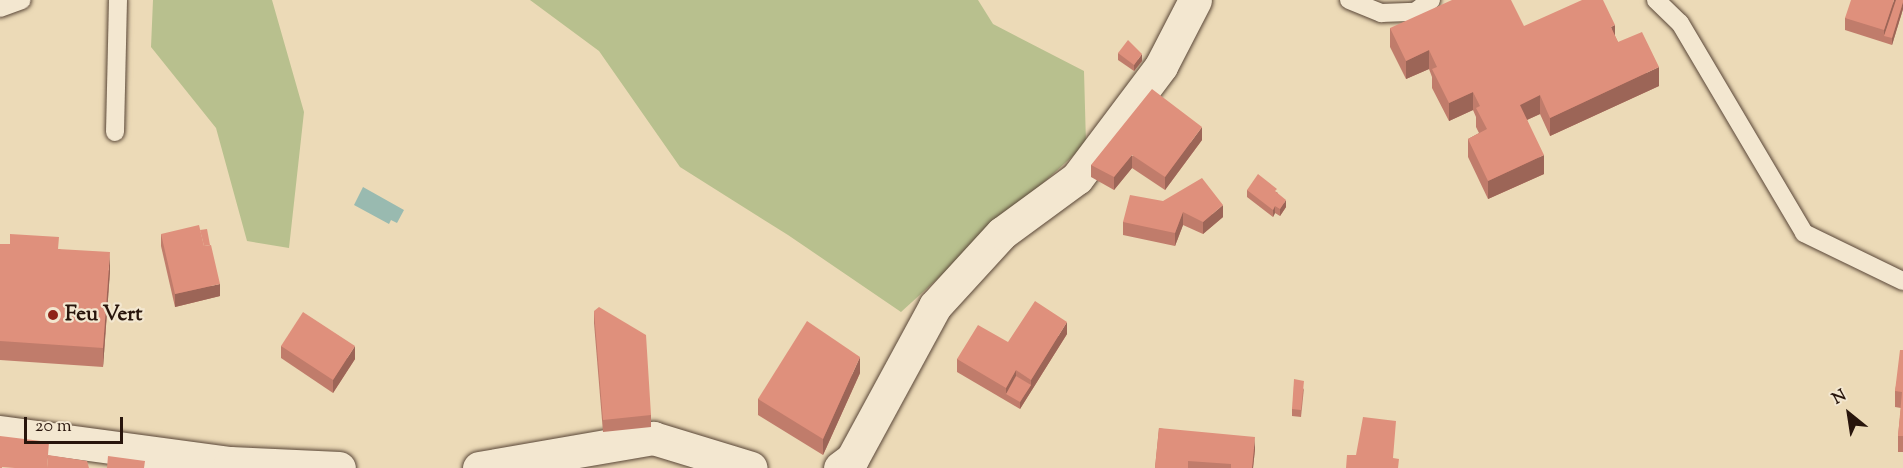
<!DOCTYPE html>
<style>
body{margin:0}
#map{position:relative;width:1903px;height:468px;overflow:hidden;background:#ecdab7;font-family:"Sorts Mill Goudy",serif}
div>[style]{position:absolute}
.green>*{inset:0;background:#b8c08e}
.water>*{inset:0;background:#99bab0}
.roads{filter:drop-shadow(0 0 2px #594637) drop-shadow(0 0 2px #594637)}
.lane>*{height:18px;margin:-9px;padding:0 9px;transform-origin:9px;border-radius:9px;background:#f3e7d0}
.street>*{height:33px;margin:-16.5px;padding:0 16.5px;transform-origin:16.5px;border-radius:16.5px;background:#f3e7d0}
.wall>*{inset:0;background:#c07c6b}
.shaded-wall>*{inset:0;background:#9c6557}
.building>*{inset:0;background:#df907c}
.dots>*{width:16px;height:16px;translate:-50% -50%;box-sizing:border-box;border:3px solid #f3e7d0;border-radius:50%}
span{translate:-50% -50%;white-space:nowrap;text-align:center;line-height:1.15;-webkit-text-stroke:4.5px #f3e7d0;paint-order:stroke}
.poi-label{font-size:21px;color:#28150c;font-weight:700}
.left{translate:0 -50%;text-align:left}
.north{position:absolute;left:1819px;top:384px;width:60px;height:60px;-webkit-text-stroke:4px #f3e7d0;paint-order:stroke;rotate:330deg;font-size:16px;font-weight:700;line-height:24px;text-align:center;color:#28150c}
.north::after{content:'';display:block;margin:auto;width:21px;height:27px;background:#28150c;clip-path:polygon(50% 0,100% 100%,50% 72%,0 100%)}
.scale{position:absolute;left:24px;top:417px;width:99px;height:27px;box-sizing:border-box;border:3px solid #28150c;border-top:0;padding-left:8px;font-size:18px;line-height:21px;white-space:nowrap;color:#28150c;-webkit-text-stroke:4px #f3e7d0;paint-order:stroke}
</style>
<div id="map">
<div class="green">
<i style="clip-path:polygon(153px 0,272px 0,304px 112px,289px 248px,247px 241px,216px 128px,151px 47px)"></i>
<i style="clip-path:polygon(530px 0,978px 0,993px 24px,1084px 71px,1086px 144px,901px 312px,788px 235px,680px 167px,599px 51px)"></i>
</div>
<div class="water">
<i style="clip-path:polygon(363px 187px,404px 210px,397px 223px,391px 220px,389px 224px,354px 205px)"></i>
</div>
<div class="roads">
<div class="lane">
<i style="left:1349px;top:0;width:35px;rotate:22deg"></i>
<i style="left:1381px;top:13px;width:34px;rotate:-2deg"></i>
<i style="left:1415px;top:12px;width:20px;rotate:-37deg"></i>
<i style="left:1656px;top:0;width:33px;rotate:44deg"></i>
<i style="left:1680px;top:23px;width:244px;rotate:59.4deg"></i>
<i style="left:1804px;top:233px;width:110px;rotate:25.9deg"></i>
<i style="left:0;top:8px;width:23px;rotate:-20deg"></i>
<i style="left:115px;top:132px;width:132px;rotate:-88.7deg"></i>
</div>
<div class="street">
<i style="left:0;top:432px;width:232px;rotate:7.7deg"></i>
<i style="left:230px;top:463px;width:109px;rotate:2.6deg"></i>
<i style="left:479px;top:468px;width:177px;rotate:-9.8deg"></i>
<i style="left:653px;top:438px;width:102px;rotate:17deg"></i>
<i style="left:840px;top:468px;width:15px;rotate:-37deg"></i>
<i style="left:852px;top:459px;width:174px;rotate:-61.5deg"></i>
<i style="left:935px;top:306px;width:99px;rotate:-47.5deg"></i>
<i style="left:1002px;top:233px;width:93px;rotate:-36.3deg"></i>
<i style="left:1077px;top:178px;width:140px;rotate:-53.1deg"></i>
<i style="left:1161px;top:66px;width:74px;rotate:-62.7deg"></i>
</div>
</div>
<div class="wall">
<i style="clip-path:polygon(1903px 0,1903px 9px,1892px 45px,1845px 30px,1845px 18px)"></i>
<i style="clip-path:polygon(1524px 26px,1615px 36px,1618px 42px,1659px 86px,1550px 136px,1540px 114px,1527px 120px,1544px 174px,1488px 199px,1468px 157px,1468px 139px,1479px 133px,1476px 127px,1476px 117px,1473px 110px,1449px 121px,1432px 88px,1432px 77px,1429px 69px,1406px 79px,1390px 47px,1390px 28px)"></i>
<i style="clip-path:polygon(1118px 53px,1142px 61px,1134px 71px,1118px 60px)"></i>
<i style="clip-path:polygon(1202px 140px,1165px 190px,1132px 168px,1114px 190px,1091px 177px,1091px 165px)"></i>
<i style="clip-path:polygon(1247px 190px,1277px 192px,1286px 207px,1280px 216px,1275px 213px,1273px 217px,1247px 197px)"></i>
<i style="clip-path:polygon(1163px 201px,1223px 217px,1203px 234px,1183px 225px,1175px 246px,1123px 235px,1123px 222px)"></i>
<i style="clip-path:polygon(161px 234px,220px 296px,175px 307px,161px 246px)"></i>
<i style="clip-path:polygon(0 244px,59px 249px,110px 271px,103px 367px,0 360px)"></i>
<i style="clip-path:polygon(594px 311px,651px 415px,651px 427px,603px 432px,594px 323px)"></i>
<i style="clip-path:polygon(1067px 334px,1020px 409px,957px 372px,957px 359px)"></i>
<i style="clip-path:polygon(281px 346px,355px 359px,333px 393px,281px 358px)"></i>
<i style="clip-path:polygon(1903px 350px,1903px 452px,1898px 452px,1898px 436px,1901px 408px,1895px 407px,1895px 391px)"></i>
<i style="clip-path:polygon(860px 373px,823px 455px,758px 415px,758px 399px)"></i>
<i style="clip-path:polygon(1304px 388px,1301px 417px,1292px 416px,1292px 409px)"></i>
<i style="clip-path:polygon(1159px 428px,1255px 449px,1253px 468px,1155px 468px)"></i>
</div>
<div class="shaded-wall">
<i style="clip-path:polygon(1894px 0,1898px 0,1884px 36px,1884px 30px)"></i>
<i style="clip-path:polygon(1903px 2px,1903px 9px,1892px 45px,1892px 38px)"></i>
<i style="clip-path:polygon(1615px 25px,1615px 43px,1611px 27px)"></i>
<i style="clip-path:polygon(1429px 50px,1429px 69px,1406px 79px,1406px 61px)"></i>
<i style="clip-path:polygon(1142px 54px,1142px 61px,1134px 71px,1134px 65px)"></i>
<i style="clip-path:polygon(1659px 67px,1659px 86px,1550px 136px,1550px 118px)"></i>
<i style="clip-path:polygon(1473px 92px,1473px 110px,1449px 121px,1449px 103px)"></i>
<i style="clip-path:polygon(1540px 95px,1540px 114px,1520px 123px,1520px 105px)"></i>
<i style="clip-path:polygon(1202px 127px,1202px 140px,1165px 190px,1165px 177px)"></i>
<i style="clip-path:polygon(1132px 155px,1132px 168px,1114px 190px,1114px 177px)"></i>
<i style="clip-path:polygon(1544px 155px,1544px 174px,1488px 199px,1488px 181px)"></i>
<i style="clip-path:polygon(1286px 200px,1286px 207px,1280px 216px,1280px 209px)"></i>
<i style="clip-path:polygon(1223px 205px,1223px 217px,1203px 234px,1203px 222px)"></i>
<i style="clip-path:polygon(1275px 206px,1275px 213px,1273px 217px,1273px 210px)"></i>
<i style="clip-path:polygon(1183px 212px,1183px 225px,1175px 246px,1175px 233px)"></i>
<i style="clip-path:polygon(110px 252px,110px 271px,103px 367px,103px 348px)"></i>
<i style="clip-path:polygon(220px 284px,220px 296px,175px 307px,175px 294px)"></i>
<i style="clip-path:polygon(1067px 322px,1067px 334px,1020px 409px,1020px 402px,1031px 385px,1031px 380px)"></i>
<i style="clip-path:polygon(355px 346px,355px 359px,333px 393px,333px 380px)"></i>
<i style="clip-path:polygon(860px 357px,860px 373px,823px 455px,823px 439px)"></i>
<i style="clip-path:polygon(1016px 370px,1016px 383px,1006px 394px,1006px 388px)"></i>
<i style="clip-path:polygon(1255px 437px,1255px 449px,1253px 468px,1252px 468px)"></i>
</div>
<div class="building">
<i style="clip-path:polygon(1452px 0,1511px 0,1524px 26px,1582px 0,1603px 0,1615px 25px,1611px 27px,1618px 42px,1642px 32px,1659px 67px,1550px 118px,1540px 95px,1520px 105px,1544px 155px,1488px 181px,1468px 139px,1487px 129px,1476px 108px,1480px 106px,1473px 92px,1449px 103px,1432px 69px,1437px 67px,1429px 50px,1406px 61px,1390px 28px)"></i>
<i style="clip-path:polygon(1851px 0,1894px 0,1884px 30px,1845px 18px)"></i>
<i style="clip-path:polygon(1896px 0,1903px 0,1903px 2px,1892px 38px,1884px 36px)"></i>
<i style="clip-path:polygon(1128px 40px,1142px 54px,1134px 65px,1118px 53px)"></i>
<i style="clip-path:polygon(1152px 89px,1202px 127px,1165px 177px,1132px 155px,1114px 177px,1091px 165px)"></i>
<i style="clip-path:polygon(1258px 174px,1277px 189px,1275px 191px,1286px 200px,1280px 209px,1275px 206px,1273px 210px,1247px 190px)"></i>
<i style="clip-path:polygon(1202px 178px,1223px 205px,1203px 222px,1183px 212px,1175px 233px,1123px 222px,1130px 195px,1163px 201px)"></i>
<i style="clip-path:polygon(199px 225px,204px 246px,211px 245px,220px 284px,175px 294px,161px 234px)"></i>
<i style="clip-path:polygon(207px 229px,210px 245px,204px 246px,200px 230px)"></i>
<i style="clip-path:polygon(10px 234px,59px 237px,58px 249px,110px 252px,103px 348px,0 341px,0 244px,10px 244px)"></i>
<i style="clip-path:polygon(1035px 301px,1067px 322px,1031px 380px,1016px 370px,1006px 388px,957px 359px,978px 325px,1008px 342px)"></i>
<i style="clip-path:polygon(599px 307px,646px 335px,651px 415px,603px 420px,594px 311px)"></i>
<i style="clip-path:polygon(303px 312px,355px 346px,333px 380px,281px 346px)"></i>
<i style="clip-path:polygon(807px 321px,860px 357px,823px 439px,758px 399px)"></i>
<i style="clip-path:polygon(1900px 350px,1903px 350px,1903px 436px,1898px 436px,1902px 392px,1895px 391px)"></i>
<i style="clip-path:polygon(1016px 376px,1031px 385px,1020px 402px,1006px 394px)"></i>
<i style="clip-path:polygon(1294px 379px,1304px 381px,1301px 410px,1292px 409px)"></i>
<i style="clip-path:polygon(1363px 417px,1396px 421px,1393px 458px,1399px 459px,1398px 468px,1346px 468px,1347px 455px,1356px 455px)"></i>
<i style="clip-path:polygon(1159px 428px,1255px 437px,1252px 468px,1231px 468px,1231px 464px,1188px 461px,1188px 468px,1155px 468px)"></i>
<i style="clip-path:polygon(0 436px,49px 442px,47px 468px,15px 468px,2px 467px,2px 468px,0 468px)"></i>
<i style="clip-path:polygon(48px 455px,87px 461px,89px 468px,47px 468px)"></i>
<i style="clip-path:polygon(108px 456px,145px 461px,144px 468px,107px 468px)"></i>
</div>
<div class="dots">
<i style="left:53px;top:315px;background:#8f2418"></i>
</div>
<div class="poi-label">
<span class="left" style="left:65px;top:315px">Feu Vert</span>
</div>
<div class="north">N</div>
<div class="scale">20 m</div>
</div>
